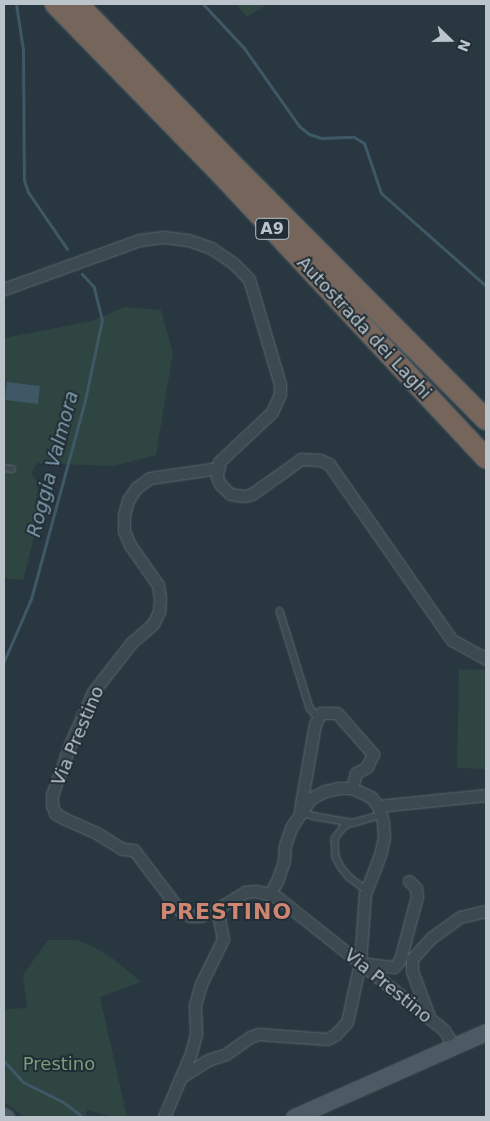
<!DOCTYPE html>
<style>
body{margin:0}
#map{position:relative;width:490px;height:1121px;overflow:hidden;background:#293840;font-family:"DejaVu Sans",sans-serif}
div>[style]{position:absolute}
.green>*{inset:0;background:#2e4541}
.water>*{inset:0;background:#3e5866}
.stream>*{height:3px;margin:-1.5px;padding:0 1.5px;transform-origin:1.5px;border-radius:1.5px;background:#3e5866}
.roads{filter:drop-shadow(0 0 1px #5b676e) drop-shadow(0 0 1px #5b676e)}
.service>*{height:5.5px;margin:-2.75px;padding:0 2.75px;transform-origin:2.75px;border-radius:2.75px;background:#3d4950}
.minor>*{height:11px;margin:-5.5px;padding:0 5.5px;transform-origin:5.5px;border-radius:5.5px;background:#3d4950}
.secondary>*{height:15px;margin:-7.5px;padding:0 7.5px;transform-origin:7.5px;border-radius:7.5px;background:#4b5a63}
.motorway>*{height:20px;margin:-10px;padding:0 10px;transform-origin:10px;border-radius:10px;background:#76655b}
span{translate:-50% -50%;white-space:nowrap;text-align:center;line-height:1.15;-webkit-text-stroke:4px #222e36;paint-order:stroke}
.shield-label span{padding:1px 4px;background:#222e36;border:1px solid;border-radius:4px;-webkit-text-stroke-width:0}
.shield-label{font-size:16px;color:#bac4ca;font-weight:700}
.street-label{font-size:18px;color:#bac4ca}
.park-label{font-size:18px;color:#7a9e7a}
.water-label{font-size:19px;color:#7d9baa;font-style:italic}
.district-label{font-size:22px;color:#ce8572;font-weight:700;letter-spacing:1px}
.frame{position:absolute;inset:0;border:5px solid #bac4ca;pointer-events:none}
.north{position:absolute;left:425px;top:15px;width:50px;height:50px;-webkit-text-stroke:4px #222e36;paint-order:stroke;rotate:112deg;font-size:14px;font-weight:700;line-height:20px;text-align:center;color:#bac4ca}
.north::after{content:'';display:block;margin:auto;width:18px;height:22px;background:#bac4ca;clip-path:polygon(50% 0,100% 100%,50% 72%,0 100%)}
</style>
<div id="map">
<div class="green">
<i style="clip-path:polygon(235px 4px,268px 4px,247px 17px)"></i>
<i style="clip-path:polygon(124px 307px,161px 310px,173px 353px,156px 455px,114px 466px,37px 463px,31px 473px,37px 481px,39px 518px,23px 580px,4px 578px,4px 338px,92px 321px)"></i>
<i style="clip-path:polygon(459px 669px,486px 670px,486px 769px,457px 768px)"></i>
<i style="clip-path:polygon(48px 940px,77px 940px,92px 946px,111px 957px,141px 982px,100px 997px,127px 1117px,114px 1117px,87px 1110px,85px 1117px,25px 1117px,4px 1102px,4px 1009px,27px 1008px,23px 975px)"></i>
</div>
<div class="water">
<i style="clip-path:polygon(7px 382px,40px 386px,38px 404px,5px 400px)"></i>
</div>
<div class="stream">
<i style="left:16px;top:4px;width:47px;rotate:81.3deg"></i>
<i style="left:23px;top:50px;width:130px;rotate:89.6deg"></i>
<i style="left:24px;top:180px;width:13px;rotate:72deg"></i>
<i style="left:28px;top:192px;width:69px;rotate:55.6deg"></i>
<i style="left:203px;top:4px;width:60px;rotate:47deg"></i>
<i style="left:244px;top:48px;width:95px;rotate:54.8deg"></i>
<i style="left:299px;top:126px;width:13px;rotate:39deg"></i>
<i style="left:309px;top:134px;width:13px;rotate:18deg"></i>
<i style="left:321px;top:138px;width:33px;rotate:-2deg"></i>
<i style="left:354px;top:137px;width:12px;rotate:31deg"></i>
<i style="left:364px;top:143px;width:53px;rotate:71.2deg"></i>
<i style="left:381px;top:193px;width:140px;rotate:41.5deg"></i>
<i style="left:4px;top:661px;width:68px;rotate:-66.5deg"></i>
<i style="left:31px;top:599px;width:206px;rotate:-74.8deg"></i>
<i style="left:85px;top:400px;width:82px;rotate:-78deg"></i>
<i style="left:102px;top:320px;width:34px;rotate:-104deg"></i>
<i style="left:94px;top:287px;width:18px;rotate:-133deg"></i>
<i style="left:4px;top:1061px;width:28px;rotate:48deg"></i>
<i style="left:23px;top:1082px;width:45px;rotate:26.6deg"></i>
<i style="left:63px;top:1102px;width:21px;rotate:37deg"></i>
</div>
<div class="roads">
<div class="service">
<i style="left:4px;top:468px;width:8px;rotate:7deg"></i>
<i style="left:280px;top:611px;width:102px;rotate:72.8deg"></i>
<i style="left:310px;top:708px;width:13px;rotate:51deg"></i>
<i style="left:301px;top:812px;width:13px;rotate:18deg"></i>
<i style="left:313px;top:816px;width:41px;rotate:9.9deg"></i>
<i style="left:353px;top:823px;width:29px;rotate:-16deg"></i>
<i style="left:353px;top:823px;width:9px;rotate:159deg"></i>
<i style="left:345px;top:826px;width:16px;rotate:128deg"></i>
<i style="left:335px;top:839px;width:18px;rotate:87deg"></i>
<i style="left:336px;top:857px;width:11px;rotate:63deg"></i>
<i style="left:341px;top:867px;width:13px;rotate:51deg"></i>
<i style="left:349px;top:877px;width:21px;rotate:37deg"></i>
</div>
<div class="minor">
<i style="left:4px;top:289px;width:144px;rotate:-19.9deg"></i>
<i style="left:139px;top:240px;width:25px;rotate:-7deg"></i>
<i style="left:164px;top:237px;width:24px;rotate:7deg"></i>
<i style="left:188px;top:240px;width:24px;rotate:19deg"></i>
<i style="left:211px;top:248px;width:25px;rotate:34deg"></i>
<i style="left:232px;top:262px;width:24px;rotate:45deg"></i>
<i style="left:249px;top:279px;width:109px;rotate:73.6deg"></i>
<i style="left:280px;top:384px;width:10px;rotate:90deg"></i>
<i style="left:280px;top:394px;width:20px;rotate:114deg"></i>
<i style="left:272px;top:412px;width:73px;rotate:136.7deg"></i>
<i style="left:219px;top:462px;width:15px;rotate:98deg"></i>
<i style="left:217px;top:477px;width:8px;rotate:67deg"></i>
<i style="left:220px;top:484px;width:14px;rotate:45deg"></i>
<i style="left:230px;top:494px;width:15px;rotate:8deg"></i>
<i style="left:245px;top:496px;width:7px;rotate:-16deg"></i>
<i style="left:252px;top:494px;width:60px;rotate:-35.5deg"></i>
<i style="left:301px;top:459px;width:19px;rotate:3deg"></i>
<i style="left:320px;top:460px;width:10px;rotate:24deg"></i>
<i style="left:329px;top:464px;width:215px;rotate:55.1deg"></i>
<i style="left:452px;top:640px;width:39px;rotate:29deg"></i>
<i style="left:219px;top:468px;width:70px;rotate:171.8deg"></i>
<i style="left:150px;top:478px;width:16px;rotate:145deg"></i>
<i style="left:137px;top:487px;width:16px;rotate:125deg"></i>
<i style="left:128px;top:500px;width:16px;rotate:105deg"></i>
<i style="left:124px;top:515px;width:16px;rotate:90deg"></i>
<i style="left:124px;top:531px;width:15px;rotate:67deg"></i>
<i style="left:130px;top:545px;width:49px;rotate:55deg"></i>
<i style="left:158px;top:585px;width:13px;rotate:81deg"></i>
<i style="left:160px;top:598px;width:14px;rotate:94deg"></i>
<i style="left:159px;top:612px;width:13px;rotate:117deg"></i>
<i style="left:153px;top:624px;width:28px;rotate:139deg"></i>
<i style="left:132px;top:642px;width:63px;rotate:128deg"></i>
<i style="left:93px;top:692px;width:55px;rotate:113.7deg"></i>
<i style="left:71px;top:742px;width:56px;rotate:109.7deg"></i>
<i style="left:52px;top:795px;width:10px;rotate:90deg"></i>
<i style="left:52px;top:805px;width:9px;rotate:69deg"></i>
<i style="left:55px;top:813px;width:9px;rotate:32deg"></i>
<i style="left:63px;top:818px;width:35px;rotate:24deg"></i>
<i style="left:95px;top:832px;width:32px;rotate:32deg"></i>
<i style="left:122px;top:849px;width:12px;rotate:5deg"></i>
<i style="left:134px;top:850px;width:78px;rotate:52.8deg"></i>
<i style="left:181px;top:912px;width:10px;rotate:24deg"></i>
<i style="left:190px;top:916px;width:10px"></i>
<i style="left:200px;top:916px;width:18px;rotate:-22deg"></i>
<i style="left:217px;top:909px;width:33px;rotate:-31deg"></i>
<i style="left:245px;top:892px;width:12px;rotate:-5deg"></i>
<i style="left:257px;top:891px;width:21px;rotate:17deg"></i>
<i style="left:277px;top:897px;width:213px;rotate:38.5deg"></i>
<i style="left:444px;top:1030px;width:17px;rotate:59deg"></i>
<i style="left:378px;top:806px;width:109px;rotate:-5.8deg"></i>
<i style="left:300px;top:810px;width:87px;rotate:-80.1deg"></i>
<i style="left:315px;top:724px;width:13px;rotate:-61deg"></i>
<i style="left:321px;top:713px;width:16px"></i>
<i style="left:337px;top:713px;width:55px;rotate:48.7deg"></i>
<i style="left:373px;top:754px;width:14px;rotate:115deg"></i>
<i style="left:367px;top:767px;width:13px;rotate:151deg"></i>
<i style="left:356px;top:773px;width:16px;rotate:105deg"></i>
<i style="left:360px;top:963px;width:34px;rotate:7deg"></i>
<i style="left:394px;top:967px;width:9px;rotate:-49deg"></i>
<i style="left:400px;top:960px;width:66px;rotate:-75.1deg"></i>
<i style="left:417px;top:896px;width:8px;rotate:-97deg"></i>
<i style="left:416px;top:888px;width:10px;rotate:-135deg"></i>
<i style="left:430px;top:1019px;width:51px;rotate:-110.6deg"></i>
<i style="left:412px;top:971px;width:12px;rotate:-90deg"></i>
<i style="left:412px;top:959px;width:28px;rotate:-48deg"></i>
<i style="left:431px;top:938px;width:36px;rotate:-36deg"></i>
<i style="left:460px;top:917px;width:27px;rotate:-13deg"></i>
<i style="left:180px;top:1078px;width:33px;rotate:-33deg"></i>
<i style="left:208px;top:1060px;width:19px;rotate:-18deg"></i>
<i style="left:226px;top:1054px;width:29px;rotate:-35deg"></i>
<i style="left:250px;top:1037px;width:9px;rotate:-21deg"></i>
<i style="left:258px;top:1034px;width:69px;rotate:4.1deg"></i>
<i style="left:327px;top:1039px;width:9px;rotate:-27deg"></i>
<i style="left:335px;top:1035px;width:18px;rotate:-47deg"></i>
<i style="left:347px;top:1022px;width:60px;rotate:-77.6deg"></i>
<i style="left:360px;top:963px;width:69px;rotate:-85.9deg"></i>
<i style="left:365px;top:894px;width:42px;rotate:-69deg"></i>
<i style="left:380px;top:855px;width:18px;rotate:-77deg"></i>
<i style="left:384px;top:837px;width:16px;rotate:-94deg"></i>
<i style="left:383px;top:821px;width:16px;rotate:-108deg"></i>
<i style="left:378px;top:806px;width:11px;rotate:-128deg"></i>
<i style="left:371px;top:797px;width:21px;rotate:-155deg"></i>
<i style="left:352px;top:788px;width:13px;rotate:180deg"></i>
<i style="left:339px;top:788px;width:14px;rotate:168deg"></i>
<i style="left:325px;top:791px;width:16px;rotate:153deg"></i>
<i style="left:311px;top:798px;width:36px;rotate:124deg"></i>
<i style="left:291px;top:828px;width:18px;rotate:109deg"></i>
<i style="left:285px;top:845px;width:16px;rotate:94deg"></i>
<i style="left:284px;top:861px;width:21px;rotate:109deg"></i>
<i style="left:277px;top:881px;width:14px;rotate:120deg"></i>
<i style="left:164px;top:1117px;width:69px;rotate:-67.1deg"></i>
<i style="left:191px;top:1053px;width:20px;rotate:-75deg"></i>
<i style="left:196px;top:1034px;width:29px;rotate:-92deg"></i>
<i style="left:195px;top:1005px;width:22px;rotate:-74deg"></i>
<i style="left:201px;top:984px;width:50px;rotate:-63.9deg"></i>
<i style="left:223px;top:939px;width:31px;rotate:-101deg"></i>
</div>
<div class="secondary">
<i style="left:4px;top:1116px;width:2px;rotate:27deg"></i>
<i style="left:294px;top:1117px;width:210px;rotate:-23.9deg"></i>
</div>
<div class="motorway">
<i style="left:55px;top:4px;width:236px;rotate:45.7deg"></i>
<i style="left:220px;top:173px;width:390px;rotate:47deg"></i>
<i style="left:78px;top:4px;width:219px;rotate:46.1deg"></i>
<i style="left:230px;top:162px;width:363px;rotate:45.2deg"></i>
</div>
</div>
<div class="shield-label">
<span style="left:272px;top:229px">A9</span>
</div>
<div class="street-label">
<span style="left:364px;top:328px;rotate:47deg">Autostrada dei Laghi</span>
<span style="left:78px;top:736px;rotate:-67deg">Via Prestino</span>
<span style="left:388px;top:986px;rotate:39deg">Via Prestino</span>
</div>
<div class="park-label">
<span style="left:59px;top:1064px">Prestino</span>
</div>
<div class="water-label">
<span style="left:53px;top:464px;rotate:-75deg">Roggia Valmora</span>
</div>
<div class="district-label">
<span style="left:226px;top:912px">PRESTINO</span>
</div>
<div class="frame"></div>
<div class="north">N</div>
</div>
